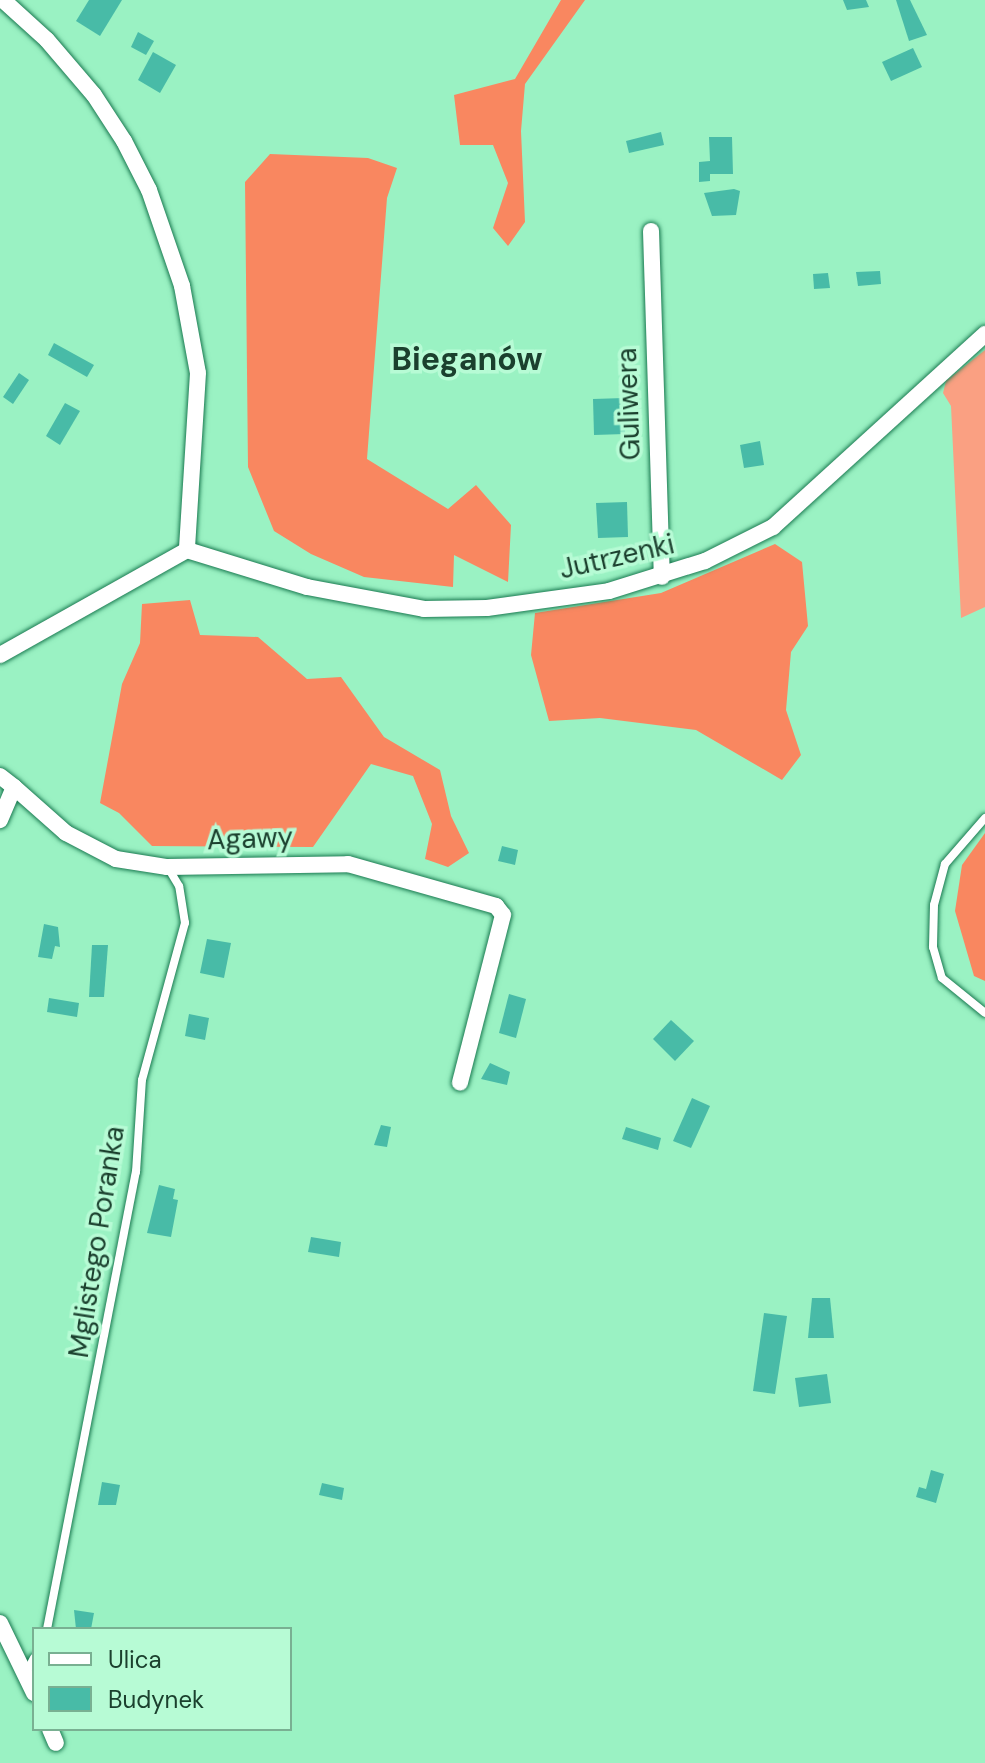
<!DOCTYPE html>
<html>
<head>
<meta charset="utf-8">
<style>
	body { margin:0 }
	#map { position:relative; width:985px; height:1763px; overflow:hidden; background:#9af2c3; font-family:"DM Sans",sans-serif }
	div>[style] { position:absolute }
	.green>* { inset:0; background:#faa082 }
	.forest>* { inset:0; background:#f98760 }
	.building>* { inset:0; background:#48bba7 }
	.roads { filter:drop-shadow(0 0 2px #1a7a51) drop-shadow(0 0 2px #1a7a51) }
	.lane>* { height:8px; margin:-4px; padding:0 4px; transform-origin:4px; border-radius:4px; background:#fff }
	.street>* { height:16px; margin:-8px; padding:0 8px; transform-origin:8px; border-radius:8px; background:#fff }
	span { translate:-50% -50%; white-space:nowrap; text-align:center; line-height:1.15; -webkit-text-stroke:7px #b7fbd5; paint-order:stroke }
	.street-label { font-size:28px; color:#1b402e }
	.quarter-label { font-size:32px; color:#1b402e; font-weight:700 }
	.legend { position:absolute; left:32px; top:1627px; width:260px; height:104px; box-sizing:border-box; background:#b7fbd5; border:2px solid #79b092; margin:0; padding:10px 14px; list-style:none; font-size:24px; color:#1b402e }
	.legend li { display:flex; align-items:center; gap:16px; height:40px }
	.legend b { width:40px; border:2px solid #79b092 }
</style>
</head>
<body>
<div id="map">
	<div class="green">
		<i style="clip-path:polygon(985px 350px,985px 607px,961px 618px,951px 406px,943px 393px,946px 381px)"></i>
	</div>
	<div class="forest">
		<i style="clip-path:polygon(561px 0,585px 0,525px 84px,521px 131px,525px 222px,508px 246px,493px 228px,508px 183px,493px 145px,460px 145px,454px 95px,515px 79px)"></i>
		<i style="clip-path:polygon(270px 154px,368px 158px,397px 168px,387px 198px,367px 459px,448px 509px,476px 485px,511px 525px,508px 582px,454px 555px,453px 587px,364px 577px,311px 554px,274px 531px,248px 467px,245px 182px)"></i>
		<i style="clip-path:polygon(775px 544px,802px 562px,808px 626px,791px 652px,786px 710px,801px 755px,782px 780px,696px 730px,600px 718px,549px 721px,531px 655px,535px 613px,661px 593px)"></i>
		<i style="clip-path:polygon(190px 600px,200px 635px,258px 637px,307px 679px,341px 677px,384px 737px,440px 770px,451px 816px,469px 853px,448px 867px,425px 859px,432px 824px,413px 776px,371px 764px,313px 847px,152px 846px,119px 813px,100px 803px,122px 684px,140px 643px,142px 604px)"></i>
		<i style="clip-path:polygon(985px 833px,985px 981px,974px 976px,955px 911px,962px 865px)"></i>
	</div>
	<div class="building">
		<i style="clip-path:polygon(89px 0,122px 0,100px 36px,76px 21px)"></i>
		<i style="clip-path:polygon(843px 0,866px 0,869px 7px,847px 10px)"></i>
		<i style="clip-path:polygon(896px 0,910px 0,927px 35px,909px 41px)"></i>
		<i style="clip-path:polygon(138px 32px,154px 41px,146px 55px,131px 47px)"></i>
		<i style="clip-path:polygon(913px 48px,922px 67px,891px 81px,882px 62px)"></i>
		<i style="clip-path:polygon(153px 52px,176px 65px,160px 93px,138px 80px)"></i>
		<i style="clip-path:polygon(661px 132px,664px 145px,629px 153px,626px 141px)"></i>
		<i style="clip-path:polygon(709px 137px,732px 137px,733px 174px,710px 174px,710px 181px,699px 182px,699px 162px,710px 161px)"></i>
		<i style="clip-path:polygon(734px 189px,740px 191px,736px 215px,712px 216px,704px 193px)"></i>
		<i style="clip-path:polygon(880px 271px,881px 284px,858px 286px,856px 272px)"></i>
		<i style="clip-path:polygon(828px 273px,830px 288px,814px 289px,813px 274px)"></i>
		<i style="clip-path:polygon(54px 343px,94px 365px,87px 377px,48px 355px)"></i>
		<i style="clip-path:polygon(19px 373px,29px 380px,13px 404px,3px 397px)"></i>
		<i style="clip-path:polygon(624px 398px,625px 434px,594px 435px,593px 399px)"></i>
		<i style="clip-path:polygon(65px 403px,80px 411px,60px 445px,46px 436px)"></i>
		<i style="clip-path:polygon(760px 441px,764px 465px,744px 468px,740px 445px)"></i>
		<i style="clip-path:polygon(627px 502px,628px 537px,598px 538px,596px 503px)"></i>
		<i style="clip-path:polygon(502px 846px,518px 850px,515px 865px,498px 861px)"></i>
		<i style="clip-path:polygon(44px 924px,58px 927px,60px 947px,55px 946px,52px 959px,38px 957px)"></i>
		<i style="clip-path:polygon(207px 939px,231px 943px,224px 978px,200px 973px)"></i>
		<i style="clip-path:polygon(92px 945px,108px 945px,104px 997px,89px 997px)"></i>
		<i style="clip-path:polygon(509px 994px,526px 999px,516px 1038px,499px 1033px)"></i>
		<i style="clip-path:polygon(49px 998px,79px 1003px,77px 1017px,47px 1012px)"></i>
		<i style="clip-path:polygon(189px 1014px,209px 1018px,205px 1040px,185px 1036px)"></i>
		<i style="clip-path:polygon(671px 1020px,694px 1041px,675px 1061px,653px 1039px)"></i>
		<i style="clip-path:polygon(490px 1063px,510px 1072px,507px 1085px,481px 1079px)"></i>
		<i style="clip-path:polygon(692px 1098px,710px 1106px,691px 1148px,673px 1141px)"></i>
		<i style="clip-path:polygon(381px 1125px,391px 1127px,387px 1147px,374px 1145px)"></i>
		<i style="clip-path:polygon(626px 1127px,661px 1138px,658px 1150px,622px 1139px)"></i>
		<i style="clip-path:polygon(159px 1185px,175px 1189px,173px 1199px,178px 1200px,171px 1237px,147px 1233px)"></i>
		<i style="clip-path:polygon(311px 1237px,341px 1242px,339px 1257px,308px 1252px)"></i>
		<i style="clip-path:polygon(812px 1298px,830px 1298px,834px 1338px,808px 1338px)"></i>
		<i style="clip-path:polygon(764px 1313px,787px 1316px,775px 1394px,753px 1391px)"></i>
		<i style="clip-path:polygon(827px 1374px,831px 1403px,799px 1407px,795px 1378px)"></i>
		<i style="clip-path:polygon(931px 1470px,944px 1474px,936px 1503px,916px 1497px,919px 1487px,926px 1489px)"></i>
		<i style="clip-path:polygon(102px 1482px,120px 1485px,116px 1505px,98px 1505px)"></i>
		<i style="clip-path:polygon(322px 1483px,344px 1488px,342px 1500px,319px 1495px)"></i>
		<i style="clip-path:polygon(74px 1610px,94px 1613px,91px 1629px,76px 1629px)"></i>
	</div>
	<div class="roads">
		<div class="lane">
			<i style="left:985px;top:818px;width:61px;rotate:131deg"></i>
			<i style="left:945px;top:864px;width:42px;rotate:105deg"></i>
			<i style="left:934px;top:905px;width:42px;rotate:91.4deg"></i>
			<i style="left:933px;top:947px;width:32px;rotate:74deg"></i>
			<i style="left:942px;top:978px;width:55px;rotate:39.1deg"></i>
			<i style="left:47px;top:1629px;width:466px;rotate:-79deg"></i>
			<i style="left:136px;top:1172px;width:92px;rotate:-86.3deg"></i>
			<i style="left:142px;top:1080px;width:163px;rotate:-74.7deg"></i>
			<i style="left:185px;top:923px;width:37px;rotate:-99deg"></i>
			<i style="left:179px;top:886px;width:21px;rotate:-121deg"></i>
			<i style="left:26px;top:1673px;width:17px;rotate:-62deg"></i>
		</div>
		<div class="street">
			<i style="left:3px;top:0;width:59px;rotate:42.3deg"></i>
			<i style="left:47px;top:40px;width:72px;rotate:49.5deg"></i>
			<i style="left:94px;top:95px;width:55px;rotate:56.9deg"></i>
			<i style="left:124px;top:141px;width:55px;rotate:63deg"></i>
			<i style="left:149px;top:190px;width:102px;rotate:71deg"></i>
			<i style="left:182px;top:286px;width:88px;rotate:79.6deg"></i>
			<i style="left:198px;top:373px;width:177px;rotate:93.6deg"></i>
			<i style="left:651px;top:231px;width:346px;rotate:88.2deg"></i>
			<i style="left:187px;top:550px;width:126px;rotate:17.1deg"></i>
			<i style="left:307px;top:587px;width:119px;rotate:10.6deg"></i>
			<i style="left:424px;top:609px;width:63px;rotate:-0.9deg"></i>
			<i style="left:487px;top:608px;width:123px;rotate:-7.9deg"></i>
			<i style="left:609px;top:591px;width:101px;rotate:-17.4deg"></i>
			<i style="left:705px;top:561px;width:76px;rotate:-26.6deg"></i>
			<i style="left:773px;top:527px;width:287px;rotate:-42.3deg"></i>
			<i style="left:0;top:655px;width:214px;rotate:-29.3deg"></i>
			<i style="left:0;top:776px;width:18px;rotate:38deg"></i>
			<i style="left:14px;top:787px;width:36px;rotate:113deg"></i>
			<i style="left:14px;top:787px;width:69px;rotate:41.5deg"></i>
			<i style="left:66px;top:833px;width:56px;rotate:27.5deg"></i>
			<i style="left:116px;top:859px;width:52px;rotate:8.9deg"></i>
			<i style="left:167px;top:867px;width:181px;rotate:-0.9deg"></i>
			<i style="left:348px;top:864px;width:154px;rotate:15.8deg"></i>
			<i style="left:496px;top:906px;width:11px;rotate:52deg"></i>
			<i style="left:503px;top:915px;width:173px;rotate:104.4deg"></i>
			<i style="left:0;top:1623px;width:78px;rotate:64.1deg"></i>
			<i style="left:50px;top:1729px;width:15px;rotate:67deg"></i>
		</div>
	</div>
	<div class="street-label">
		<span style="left:629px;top:404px;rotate:-92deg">Guliwera</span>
		<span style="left:617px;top:557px;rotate:-13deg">Jutrzenki</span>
		<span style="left:250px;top:839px;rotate:-2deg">Agawy</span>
		<span style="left:97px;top:1242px;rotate:-81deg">Mglistego Poranka</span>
	</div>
	<div class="quarter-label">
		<span style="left:467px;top:359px">Bieganów</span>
	</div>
	<ul class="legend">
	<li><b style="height:10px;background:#fff"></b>Ulica</li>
	<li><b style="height:22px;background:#48bba7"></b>Budynek</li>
	</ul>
</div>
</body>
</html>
